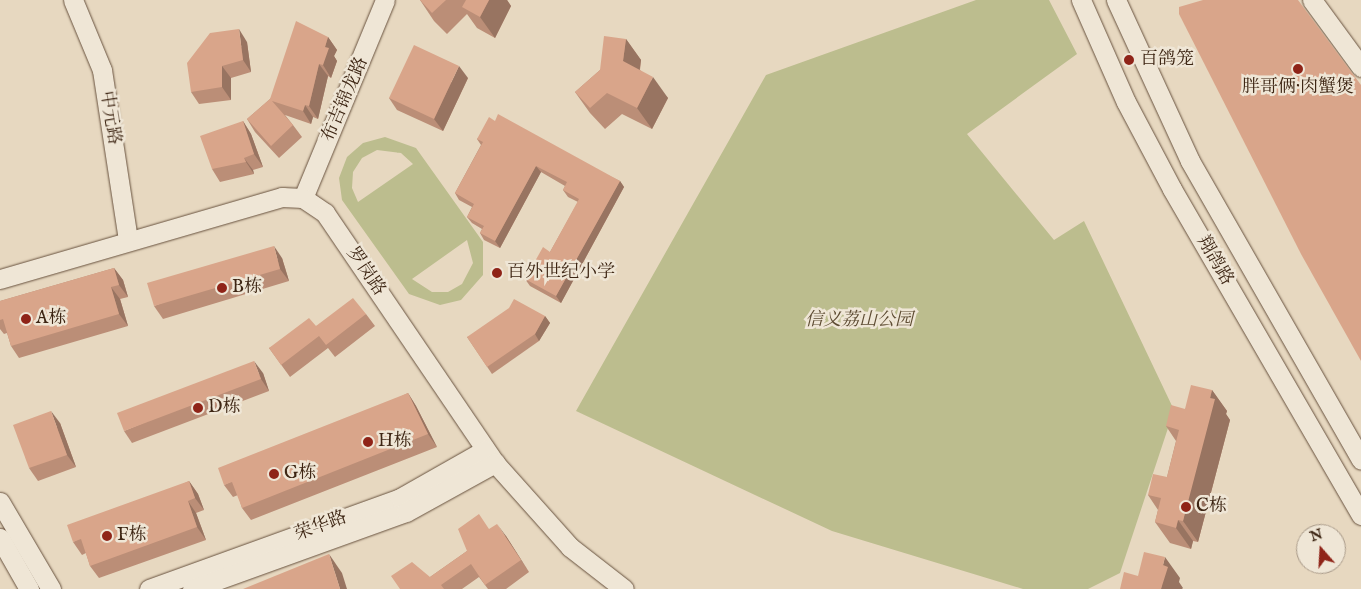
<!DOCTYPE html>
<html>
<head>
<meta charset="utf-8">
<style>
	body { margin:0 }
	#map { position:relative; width:1361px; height:589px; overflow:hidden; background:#e7d8c0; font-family:"IM FELL English","Noto Serif SC",serif }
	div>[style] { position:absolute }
	.green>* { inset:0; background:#bcbd8e }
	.roads { filter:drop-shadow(0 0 1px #68523e) drop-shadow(0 0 1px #68523e) }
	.minor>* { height:19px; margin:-9.5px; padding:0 9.5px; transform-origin:9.5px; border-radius:9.5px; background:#efe6d6 }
	.wall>* { inset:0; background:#bb8e77 }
	.shaded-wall>* { inset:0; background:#987461 }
	.building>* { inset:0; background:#d9a58a }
	.dots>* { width:14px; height:14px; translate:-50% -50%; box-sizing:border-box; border:2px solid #efe6d6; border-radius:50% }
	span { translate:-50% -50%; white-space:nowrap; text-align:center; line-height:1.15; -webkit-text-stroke:5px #efe6d6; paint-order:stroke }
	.poi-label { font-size:18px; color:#3d2513 }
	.left { translate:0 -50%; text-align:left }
	.street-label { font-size:18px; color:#3d2513 }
	.park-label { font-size:18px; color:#5d4b32; font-style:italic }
	.north { position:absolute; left:1296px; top:524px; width:50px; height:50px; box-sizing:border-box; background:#efe6d6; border:1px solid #a89988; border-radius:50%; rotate:341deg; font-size:14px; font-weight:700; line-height:20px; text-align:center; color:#3d2513 }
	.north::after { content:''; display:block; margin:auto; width:18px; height:22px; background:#8f2418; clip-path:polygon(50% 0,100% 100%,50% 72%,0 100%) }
</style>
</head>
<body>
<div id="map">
	<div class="green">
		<i style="clip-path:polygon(976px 0,1049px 0,1077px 54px,967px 134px,1054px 240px,1084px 221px,1174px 410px,1120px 573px,1088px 589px,1023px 589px,832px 531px,576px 411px,766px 75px)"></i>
		<i style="clip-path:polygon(evenodd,385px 137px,416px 148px,483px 242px,483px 275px,461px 300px,440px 305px,409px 294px,342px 200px,339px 178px,347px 157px,363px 143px,385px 137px,377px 150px,401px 153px,413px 164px,358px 202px,352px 188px,353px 172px,362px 158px,377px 150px,385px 137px,467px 240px,473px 263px,462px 284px,448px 292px,432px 292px,412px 279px,467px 240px)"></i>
	</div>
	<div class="roads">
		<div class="minor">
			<i style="left:73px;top:0;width:76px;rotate:67.5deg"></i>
			<i style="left:102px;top:70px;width:172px;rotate:81.3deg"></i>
			<i style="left:1081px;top:0;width:111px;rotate:66.2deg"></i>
			<i style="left:1126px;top:102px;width:98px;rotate:62.1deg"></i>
			<i style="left:1172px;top:189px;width:377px;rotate:59.9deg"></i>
			<i style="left:1116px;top:0;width:177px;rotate:65.3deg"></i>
			<i style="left:1190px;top:161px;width:344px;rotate:60.2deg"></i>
			<i style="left:1312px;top:0;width:83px;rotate:53.8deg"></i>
			<i style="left:303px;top:198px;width:214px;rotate:-67.5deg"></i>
			<i style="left:0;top:279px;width:294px;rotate:-16.2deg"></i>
			<i style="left:282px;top:197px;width:21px;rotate:3deg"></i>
			<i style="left:303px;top:198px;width:27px;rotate:34deg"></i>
			<i style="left:325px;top:213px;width:302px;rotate:55.8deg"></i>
			<i style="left:495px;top:463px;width:113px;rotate:48.2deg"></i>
			<i style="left:570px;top:547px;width:68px;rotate:37.9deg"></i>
			<i style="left:0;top:502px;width:101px;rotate:59.6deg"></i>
			<i style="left:0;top:538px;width:59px;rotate:60.4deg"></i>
			<i style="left:149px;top:589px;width:267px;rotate:-19.9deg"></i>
			<i style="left:400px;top:498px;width:98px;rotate:-29.5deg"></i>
			<i style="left:192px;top:589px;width:227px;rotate:-19.8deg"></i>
			<i style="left:406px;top:512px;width:102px;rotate:-28.8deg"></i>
		</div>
	</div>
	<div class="wall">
		<i style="clip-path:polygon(420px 0,507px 0,511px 6px,495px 38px,477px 28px,467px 14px,447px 34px,434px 21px)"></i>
		<i style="clip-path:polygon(328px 37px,337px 50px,334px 56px,337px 61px,331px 78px,328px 76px,318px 119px,313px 117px,311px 124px,285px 115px,293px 125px,302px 137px,279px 158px,255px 132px,247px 119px,270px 99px)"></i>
		<i style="clip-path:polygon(626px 39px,641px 60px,640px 70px,668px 98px,652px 129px,622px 114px,605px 129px,590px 113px,575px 92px,600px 70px)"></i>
		<i style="clip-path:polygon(247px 42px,251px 72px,231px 78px,231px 100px,199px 104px,191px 92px)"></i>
		<i style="clip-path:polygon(468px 78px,443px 131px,397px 110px,389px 98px)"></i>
		<i style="clip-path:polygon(243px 121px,251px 134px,263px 167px,253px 170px,254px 174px,220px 182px,212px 169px)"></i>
		<i style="clip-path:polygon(495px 121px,620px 181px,624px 187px,561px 303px,530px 286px,525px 279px,550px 252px,578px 202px,568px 197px,563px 190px,565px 186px,541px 172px,500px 248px,484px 240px,480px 233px,482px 229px,472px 223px,467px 217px,472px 207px,459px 200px,455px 193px,481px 145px,477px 139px)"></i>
		<i style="clip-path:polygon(282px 258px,289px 281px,163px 319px,154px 306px)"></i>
		<i style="clip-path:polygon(114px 268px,123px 280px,128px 297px,120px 299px,128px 326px,19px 358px,11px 346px,7px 333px,4px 334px,0 329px,0 301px)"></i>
		<i style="clip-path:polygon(366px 314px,375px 326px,335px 357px,328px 348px,290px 377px,269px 348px,316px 326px)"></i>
		<i style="clip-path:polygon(545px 316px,550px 323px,539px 341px,492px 374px,467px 337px)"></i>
		<i style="clip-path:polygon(263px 373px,269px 391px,132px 443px,124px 431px)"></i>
		<i style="clip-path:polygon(1212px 390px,1227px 411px,1226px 414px,1230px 420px,1198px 542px,1193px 541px,1191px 549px,1170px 543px,1155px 522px,1158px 510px,1148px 495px,1167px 477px,1176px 441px,1166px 426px,1185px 409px)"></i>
		<i style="clip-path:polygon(408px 393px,416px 406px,437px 447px,251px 520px,242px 508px,238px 495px,233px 497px,224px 485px)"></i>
		<i style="clip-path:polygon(60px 423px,76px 467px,38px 481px,29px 468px)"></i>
		<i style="clip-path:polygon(189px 481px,198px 494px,204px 510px,196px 513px,206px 540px,99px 578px,90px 566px,86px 553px,82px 555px,73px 542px)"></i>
		<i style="clip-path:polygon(489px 529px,506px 536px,529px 572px,506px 589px,488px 589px,479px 577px,462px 589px,400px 589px,430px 577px,467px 551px)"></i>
	</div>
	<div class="shaded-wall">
		<i style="clip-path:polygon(489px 0,507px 0,511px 6px,495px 38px,480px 17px)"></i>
		<i style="clip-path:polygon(239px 29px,247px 42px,251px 72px,243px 60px)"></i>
		<i style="clip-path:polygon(328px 37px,337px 50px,334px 56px,337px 61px,331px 78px,323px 65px,325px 47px)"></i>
		<i style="clip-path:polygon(626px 39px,641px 60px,638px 82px,623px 61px)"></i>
		<i style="clip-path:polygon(319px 64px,328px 76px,318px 119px,309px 106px)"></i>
		<i style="clip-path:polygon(222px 66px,231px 78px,231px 100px,222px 87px)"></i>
		<i style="clip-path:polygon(459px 66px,468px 78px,443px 131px,434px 119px)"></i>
		<i style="clip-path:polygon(653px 77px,668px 98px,652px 129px,637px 108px)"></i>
		<i style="clip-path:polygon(305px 105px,313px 117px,311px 124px,303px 111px)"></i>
		<i style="clip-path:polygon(243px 121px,251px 134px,263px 167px,254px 154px)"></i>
		<i style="clip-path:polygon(244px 158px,253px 170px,254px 174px,246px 162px)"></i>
		<i style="clip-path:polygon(536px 166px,541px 172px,500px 248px,495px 241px)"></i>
		<i style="clip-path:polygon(620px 181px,624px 187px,561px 303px,556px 296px)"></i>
		<i style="clip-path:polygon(274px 246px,282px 258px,289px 281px,280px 269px)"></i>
		<i style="clip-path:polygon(114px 268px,123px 280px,128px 297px,119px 285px)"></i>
		<i style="clip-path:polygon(111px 287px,120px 299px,128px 326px,119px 314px)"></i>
		<i style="clip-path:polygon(545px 316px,550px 323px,539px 341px,535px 334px)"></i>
		<i style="clip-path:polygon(254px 361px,263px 373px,269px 391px,261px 379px)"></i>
		<i style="clip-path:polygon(1212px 390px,1227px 411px,1226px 414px,1230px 420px,1198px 542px,1183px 521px)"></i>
		<i style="clip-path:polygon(408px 393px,416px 406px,437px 447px,428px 434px)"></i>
		<i style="clip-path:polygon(51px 411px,60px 423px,76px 467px,67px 455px)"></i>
		<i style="clip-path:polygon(189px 481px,198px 494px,204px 510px,195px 498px)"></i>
		<i style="clip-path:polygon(188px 501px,196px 513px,206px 540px,197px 527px)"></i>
		<i style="clip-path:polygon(1178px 520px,1193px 541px,1191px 549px,1176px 528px)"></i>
		<i style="clip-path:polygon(497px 524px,506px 536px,529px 572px)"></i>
		<i style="clip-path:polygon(329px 554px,342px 573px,347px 589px,340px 589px)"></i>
		<i style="clip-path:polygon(1165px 557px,1180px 578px,1179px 582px,1183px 588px,1182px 589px,1161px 589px,1163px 565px)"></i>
	</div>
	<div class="building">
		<i style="clip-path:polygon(420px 0,446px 0,432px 13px)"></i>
		<i style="clip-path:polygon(466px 0,489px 0,480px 17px,462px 7px)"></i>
		<i style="clip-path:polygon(1203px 0,1298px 0,1361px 85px,1361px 361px,1301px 254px,1179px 14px,1179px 7px)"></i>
		<i style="clip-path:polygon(296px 21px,328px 37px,325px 47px,329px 48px,323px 65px,319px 64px,309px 106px,305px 105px,303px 111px,272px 101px,293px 125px,271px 146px,247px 119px,270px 99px)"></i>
		<i style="clip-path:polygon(239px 29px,243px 60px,222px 66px,222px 87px,191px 92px,187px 63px,210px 33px)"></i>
		<i style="clip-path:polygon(604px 36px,626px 39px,623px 61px,653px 77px,637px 108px,607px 93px,590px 108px,575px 92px,600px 70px)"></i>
		<i style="clip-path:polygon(414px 45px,459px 66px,434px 119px,389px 98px)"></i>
		<i style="clip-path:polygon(498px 114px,620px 181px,556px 296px,525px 279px,543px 247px,550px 252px,579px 199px,563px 190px,567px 182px,536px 166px,495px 241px,480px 233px,484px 226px,467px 217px,474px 204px,455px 193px,483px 142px,477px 139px,489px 117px,495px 121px)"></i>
		<i style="clip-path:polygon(243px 121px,254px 154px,244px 158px,246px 162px,212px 169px,200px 136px)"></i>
		<i style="clip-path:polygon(274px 246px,280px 269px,154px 306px,147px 283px)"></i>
		<i style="clip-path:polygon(114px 268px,119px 285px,111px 287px,119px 314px,11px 346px,3px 319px,0 320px,0 301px)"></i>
		<i style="clip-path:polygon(353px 298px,366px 314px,326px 345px,319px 336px,281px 365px,269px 348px,309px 318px,316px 326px)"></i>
		<i style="clip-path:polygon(514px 299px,545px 316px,535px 334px,487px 367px,467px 337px,509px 308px)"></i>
		<i style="clip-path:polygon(254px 361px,261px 379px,124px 431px,117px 413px)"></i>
		<i style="clip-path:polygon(1191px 385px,1212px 390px,1210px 398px,1215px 399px,1183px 521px,1178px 520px,1176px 528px,1155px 522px,1161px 498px,1148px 495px,1153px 474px,1167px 477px,1179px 430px,1166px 426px,1171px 405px,1185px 409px)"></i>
		<i style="clip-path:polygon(408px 393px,428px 434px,242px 508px,232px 482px,224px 485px,218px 468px)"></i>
		<i style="clip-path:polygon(51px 411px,67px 455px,29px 468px,13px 425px)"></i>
		<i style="clip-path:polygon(189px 481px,195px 498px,188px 501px,197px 527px,90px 566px,81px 539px,73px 542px,67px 525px)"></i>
		<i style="clip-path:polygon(479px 514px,489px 529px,497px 524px,521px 560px,485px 585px,471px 564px,441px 585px,444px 589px,400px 589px,391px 576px,412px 562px,430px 577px,467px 551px,458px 529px)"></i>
		<i style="clip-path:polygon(1144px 552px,1165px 557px,1163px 565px,1168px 567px,1161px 589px,1120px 589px,1124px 572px,1138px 576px)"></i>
		<i style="clip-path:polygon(329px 554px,340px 589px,243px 589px)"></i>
	</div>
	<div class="dots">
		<i style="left:1129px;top:60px;background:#8f2418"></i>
		<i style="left:1298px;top:69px;background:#8f2418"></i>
		<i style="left:497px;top:273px;background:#8f2418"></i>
		<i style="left:222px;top:288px;background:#8f2418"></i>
		<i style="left:26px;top:319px;background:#8f2418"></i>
		<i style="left:198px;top:408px;background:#8f2418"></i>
		<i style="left:368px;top:442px;background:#8f2418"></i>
		<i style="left:274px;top:474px;background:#8f2418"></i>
		<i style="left:1186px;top:507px;background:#8f2418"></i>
		<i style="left:107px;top:536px;background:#8f2418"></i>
	</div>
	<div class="poi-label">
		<span class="left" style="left:1140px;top:60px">百鸽笼</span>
		<span style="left:1298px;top:88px">胖哥俩·肉蟹煲</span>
		<span class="left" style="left:507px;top:273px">百外世纪小学</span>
		<span class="left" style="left:232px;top:288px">B栋</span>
		<span class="left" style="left:36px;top:319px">A栋</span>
		<span class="left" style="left:208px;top:408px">D栋</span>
		<span class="left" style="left:378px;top:442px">H栋</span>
		<span class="left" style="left:284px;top:474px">G栋</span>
		<span class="left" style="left:1196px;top:507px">C栋</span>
		<span class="left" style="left:117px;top:536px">F栋</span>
	</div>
	<div class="street-label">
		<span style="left:346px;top:100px;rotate:-67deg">布吉锦龙路</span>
		<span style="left:109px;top:118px;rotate:81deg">中元路</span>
		<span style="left:1214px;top:261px;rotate:60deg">翔鸽路</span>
		<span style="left:365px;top:272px;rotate:56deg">罗岗路</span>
		<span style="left:321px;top:527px;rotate:-20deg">荣华路</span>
	</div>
	<div class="park-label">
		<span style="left:859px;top:321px">信义荔山公园</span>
	</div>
	<div class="north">N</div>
</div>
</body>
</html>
